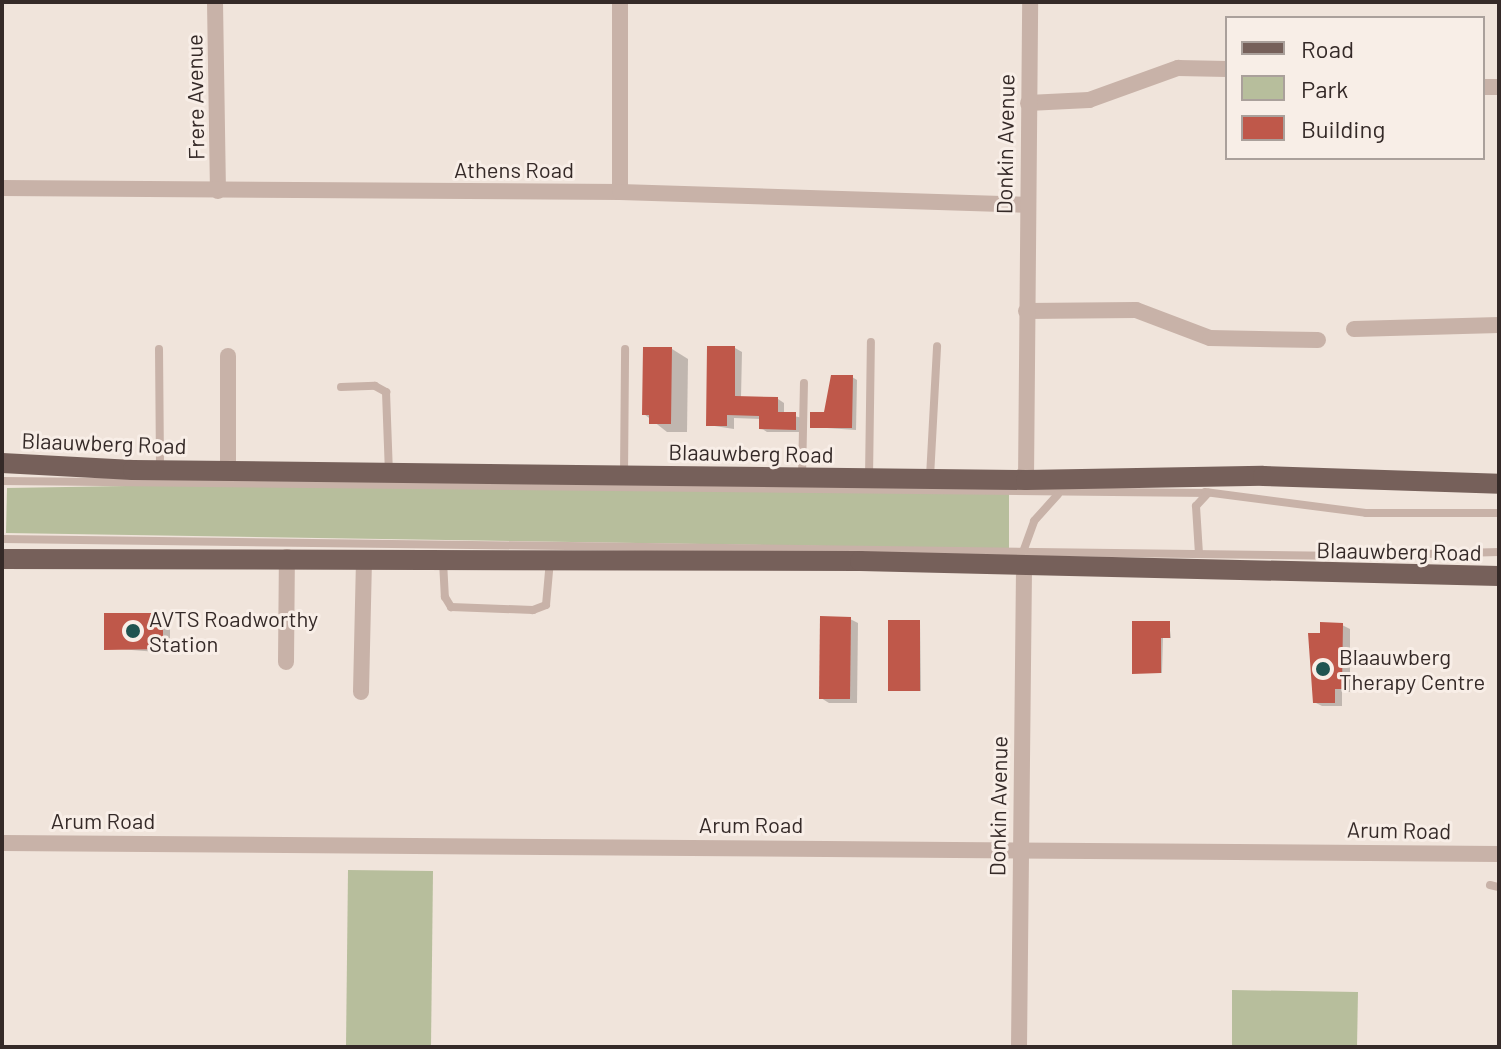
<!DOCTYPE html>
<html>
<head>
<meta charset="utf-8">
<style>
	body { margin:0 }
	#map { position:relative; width:1501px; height:1049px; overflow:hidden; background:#f0e4db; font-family:Barlow,sans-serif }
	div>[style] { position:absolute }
	.green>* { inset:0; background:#b7be9c }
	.shadow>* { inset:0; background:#0003 }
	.building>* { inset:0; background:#bf584a }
	.service>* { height:8px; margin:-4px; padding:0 4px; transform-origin:4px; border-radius:4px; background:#c8b2a8 }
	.minor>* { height:16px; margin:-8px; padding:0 8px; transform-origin:8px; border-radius:8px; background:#c8b2a8 }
	.primary>* { height:20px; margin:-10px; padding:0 10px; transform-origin:10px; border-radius:10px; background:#76605a }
	.dots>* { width:22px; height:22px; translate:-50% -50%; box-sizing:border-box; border:4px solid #f8eee7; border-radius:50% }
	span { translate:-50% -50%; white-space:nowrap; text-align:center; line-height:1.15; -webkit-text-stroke:6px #f8eee7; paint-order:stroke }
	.street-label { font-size:22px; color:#352a28 }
	.poi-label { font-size:22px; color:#352a28 }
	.left { translate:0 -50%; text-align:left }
	.frame { position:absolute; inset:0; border:4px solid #352a28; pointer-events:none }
	.legend { position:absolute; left:1225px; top:16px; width:260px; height:144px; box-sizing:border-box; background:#f8eee7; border:2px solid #aaa09b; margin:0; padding:10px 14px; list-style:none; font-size:24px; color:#352a28 }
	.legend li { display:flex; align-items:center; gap:16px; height:40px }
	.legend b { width:40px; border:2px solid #aaa09b }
</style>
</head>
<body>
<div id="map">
	<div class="green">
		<i style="clip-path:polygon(185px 485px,1009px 493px,1009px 549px,6px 533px,7px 488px)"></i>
		<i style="clip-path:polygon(348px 870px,433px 871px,431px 1047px,346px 1047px)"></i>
		<i style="clip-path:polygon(1232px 990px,1358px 992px,1357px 1047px,1232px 1047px)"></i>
	</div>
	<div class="shadow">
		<i style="clip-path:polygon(735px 348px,742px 352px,741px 398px,778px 399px,784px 403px,784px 414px,803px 418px,802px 432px,767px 432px,761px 428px,761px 419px,734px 418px,734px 429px,708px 425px)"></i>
		<i style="clip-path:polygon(672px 349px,688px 359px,687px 432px,667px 432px,644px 414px)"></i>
		<i style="clip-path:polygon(852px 377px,857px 380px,856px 430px,812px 427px)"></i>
		<i style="clip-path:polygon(162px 615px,170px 619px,170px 653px,106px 648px)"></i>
		<i style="clip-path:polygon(850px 619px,858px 623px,857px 703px,829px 703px,821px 698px)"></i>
		<i style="clip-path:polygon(920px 622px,921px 691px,892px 691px)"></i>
		<i style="clip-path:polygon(1169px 623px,1171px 638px,1163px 638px,1162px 673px,1136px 673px)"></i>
		<i style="clip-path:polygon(1342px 625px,1350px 629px,1350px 692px,1342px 692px,1342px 706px,1322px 706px,1314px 702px,1322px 635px)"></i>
	</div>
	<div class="building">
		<i style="clip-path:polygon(707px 346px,735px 346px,735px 396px,778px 397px,778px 412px,796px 412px,796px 430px,759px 429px,759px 416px,727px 415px,727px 426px,706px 426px)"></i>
		<i style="clip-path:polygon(643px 347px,672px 347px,671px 424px,649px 424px,649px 415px,642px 415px)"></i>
		<i style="clip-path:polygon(831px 375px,853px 375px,852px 428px,810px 428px,810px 412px,824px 412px)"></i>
		<i style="clip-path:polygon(104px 613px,163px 613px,163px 649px,104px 650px)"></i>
		<i style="clip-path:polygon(820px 616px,851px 617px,850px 699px,819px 699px)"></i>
		<i style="clip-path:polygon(888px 620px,920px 620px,920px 691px,888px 691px)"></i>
		<i style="clip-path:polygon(1132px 621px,1170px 621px,1170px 638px,1161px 638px,1161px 673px,1132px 674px)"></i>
		<i style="clip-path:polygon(1320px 622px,1343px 623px,1342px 689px,1335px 689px,1335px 703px,1313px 703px,1308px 633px,1320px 633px)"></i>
	</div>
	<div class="service">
		<i style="left:159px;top:349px;width:119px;rotate:89.5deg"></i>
		<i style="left:341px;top:387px;width:34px;rotate:-2deg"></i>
		<i style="left:375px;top:386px;width:13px;rotate:29deg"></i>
		<i style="left:386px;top:392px;width:80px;rotate:87.9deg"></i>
		<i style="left:624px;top:475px;width:126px;rotate:-89.5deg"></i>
		<i style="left:802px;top:477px;width:94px;rotate:-88.8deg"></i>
		<i style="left:930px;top:477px;width:131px;rotate:-86.9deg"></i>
		<i style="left:869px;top:478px;width:136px;rotate:-89.2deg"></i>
		<i style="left:2px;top:481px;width:1206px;rotate:0.57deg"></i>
		<i style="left:1205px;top:492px;width:162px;rotate:7.4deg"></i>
		<i style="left:1366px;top:513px;width:133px"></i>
		<i style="left:2px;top:539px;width:1345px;rotate:0.72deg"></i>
		<i style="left:1347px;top:556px;width:152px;rotate:-1.5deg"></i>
		<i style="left:1023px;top:552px;width:33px;rotate:-70deg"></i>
		<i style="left:1034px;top:521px;width:36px;rotate:-48deg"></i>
		<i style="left:1199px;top:554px;width:48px;rotate:-93.6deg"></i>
		<i style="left:1196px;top:506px;width:18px;rotate:-47deg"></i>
		<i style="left:443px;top:561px;width:36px;rotate:87deg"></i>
		<i style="left:445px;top:597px;width:12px;rotate:59deg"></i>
		<i style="left:451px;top:607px;width:82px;rotate:2.1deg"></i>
		<i style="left:533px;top:610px;width:14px;rotate:-21deg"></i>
		<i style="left:546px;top:605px;width:45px;rotate:-84.9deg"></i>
		<i style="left:1490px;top:885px;width:9px;rotate:13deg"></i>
	</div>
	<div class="minor">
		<i style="left:215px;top:2px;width:189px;rotate:89.1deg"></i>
		<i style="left:620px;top:2px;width:190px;rotate:90deg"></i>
		<i style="left:1483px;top:87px;width:16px"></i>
		<i style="left:1028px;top:103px;width:61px;rotate:-2.8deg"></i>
		<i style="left:1089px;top:100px;width:95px;rotate:-19.8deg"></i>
		<i style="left:1178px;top:68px;width:49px;rotate:1.2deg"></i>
		<i style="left:2px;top:188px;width:618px;rotate:0.37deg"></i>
		<i style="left:620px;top:192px;width:406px;rotate:1.8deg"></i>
		<i style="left:1026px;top:311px;width:110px;rotate:-0.5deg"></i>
		<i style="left:1136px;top:310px;width:79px;rotate:20.7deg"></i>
		<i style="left:1210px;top:338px;width:108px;rotate:1.1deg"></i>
		<i style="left:1354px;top:329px;width:145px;rotate:-1.6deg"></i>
		<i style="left:228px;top:471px;width:115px;rotate:-90deg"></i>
		<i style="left:1026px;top:480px;width:478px;rotate:-89.5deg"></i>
		<i style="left:286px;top:662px;width:105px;rotate:-89.5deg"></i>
		<i style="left:361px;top:692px;width:134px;rotate:-88.7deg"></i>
		<i style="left:2px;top:843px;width:1497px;rotate:0.42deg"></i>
		<i style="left:1019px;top:1047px;width:482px;rotate:-89.4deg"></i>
	</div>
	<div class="primary">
		<i style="left:2px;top:463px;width:131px;rotate:3.1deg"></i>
		<i style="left:133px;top:470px;width:893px;rotate:0.64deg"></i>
		<i style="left:1026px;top:480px;width:237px;rotate:-1deg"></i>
		<i style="left:1263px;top:476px;width:236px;rotate:1.9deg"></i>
		<i style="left:2px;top:559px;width:858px;rotate:0.13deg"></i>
		<i style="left:860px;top:561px;width:639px;rotate:1.34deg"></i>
	</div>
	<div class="dots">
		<i style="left:133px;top:631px;background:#205451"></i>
		<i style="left:1323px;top:669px;background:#205451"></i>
	</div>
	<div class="street-label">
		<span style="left:195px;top:97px;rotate:-91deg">Frere Avenue</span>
		<span style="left:1005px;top:144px;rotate:-89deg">Donkin Avenue</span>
		<span style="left:514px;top:170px">Athens Road</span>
		<span style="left:104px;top:443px;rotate:2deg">Blaauwberg Road</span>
		<span style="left:751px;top:453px;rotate:1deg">Blaauwberg Road</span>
		<span style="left:1399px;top:551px;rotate:1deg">Blaauwberg Road</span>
		<span style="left:998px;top:806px;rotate:-89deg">Donkin Avenue</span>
		<span style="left:103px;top:821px">Arum Road</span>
		<span style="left:751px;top:825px">Arum Road</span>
		<span style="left:1399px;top:830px;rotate:1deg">Arum Road</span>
	</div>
	<div class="poi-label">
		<span class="left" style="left:149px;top:631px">AVTS Roadworthy<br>Station</span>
		<span class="left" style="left:1339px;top:669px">Blaauwberg<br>Therapy Centre</span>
	</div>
	<div class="frame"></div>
	<ul class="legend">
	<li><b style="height:10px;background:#76605a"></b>Road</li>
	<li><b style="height:22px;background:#b7be9c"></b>Park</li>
	<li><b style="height:22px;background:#bf584a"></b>Building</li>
	</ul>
</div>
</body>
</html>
